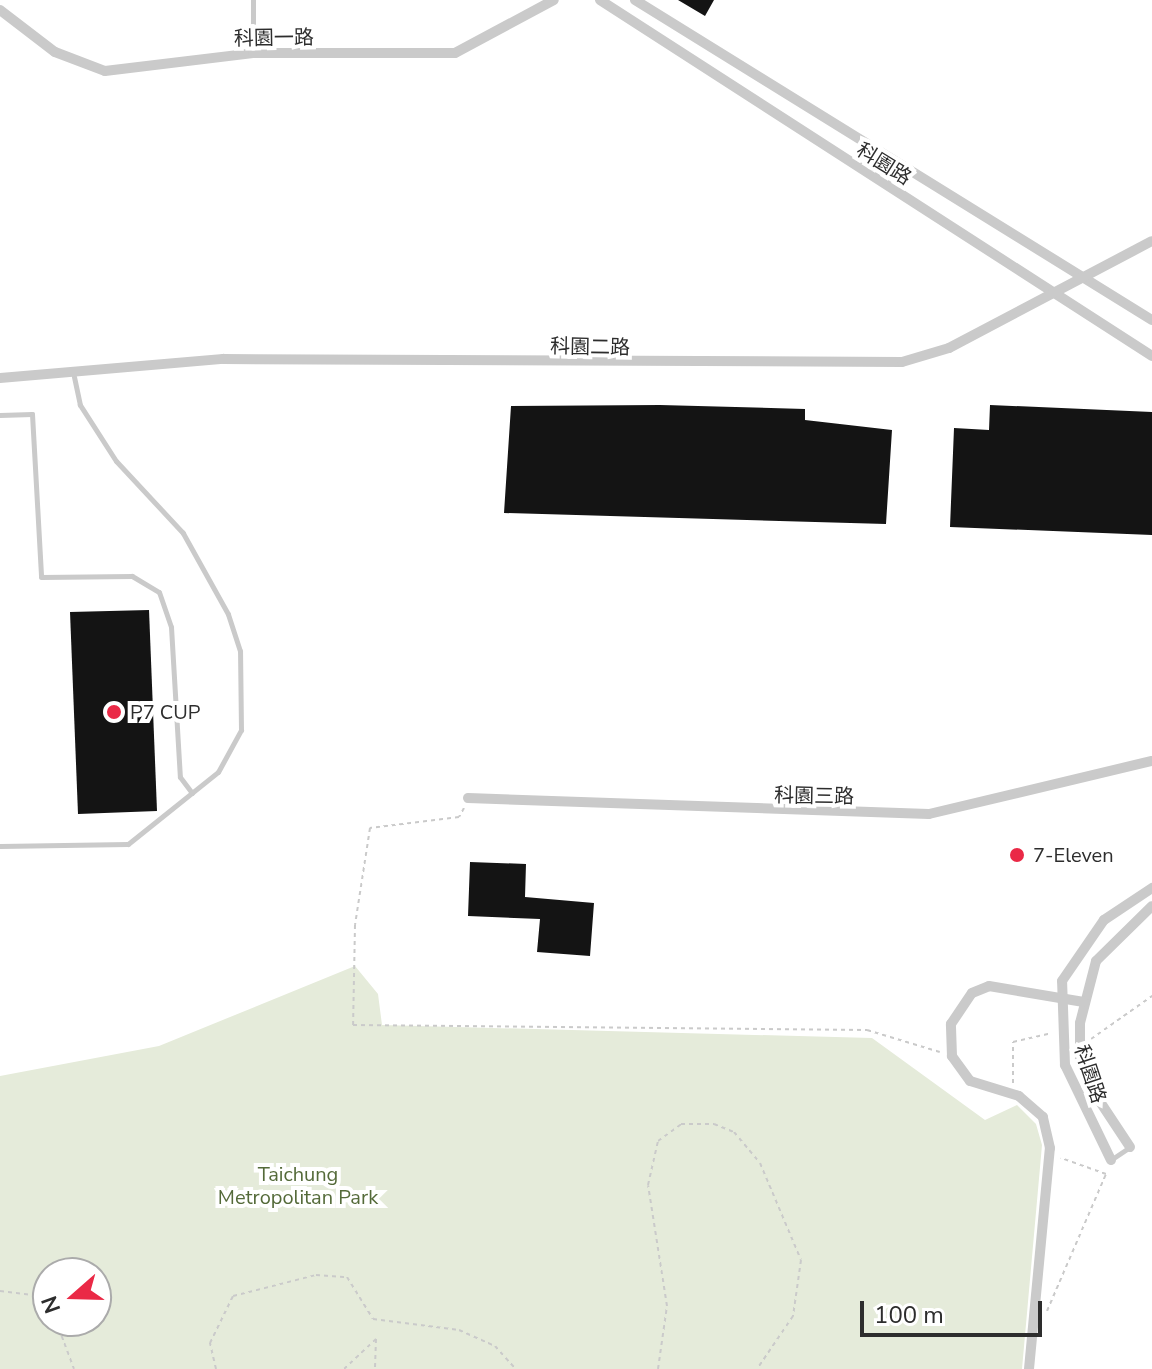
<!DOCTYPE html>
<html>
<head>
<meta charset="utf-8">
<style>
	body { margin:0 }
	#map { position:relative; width:1152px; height:1369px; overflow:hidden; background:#fff; font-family:"Nunito Sans","Noto Sans TC",sans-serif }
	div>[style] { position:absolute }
	.green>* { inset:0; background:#e5ebda }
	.building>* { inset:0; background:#141414 }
	.path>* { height:2px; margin-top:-1px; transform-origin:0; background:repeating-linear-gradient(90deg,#cacaca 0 4px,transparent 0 8px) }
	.lane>* { height:5px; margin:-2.5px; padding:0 2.5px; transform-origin:2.5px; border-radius:2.5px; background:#cacaca }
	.street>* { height:10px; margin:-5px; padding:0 5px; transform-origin:5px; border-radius:5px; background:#cacaca }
	.dots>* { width:22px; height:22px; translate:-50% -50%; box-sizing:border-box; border:4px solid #fff; border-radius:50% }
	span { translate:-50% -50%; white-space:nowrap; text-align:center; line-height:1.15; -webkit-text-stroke:8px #fff; paint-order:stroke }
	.street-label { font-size:20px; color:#2d2d2d }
	.poi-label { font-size:20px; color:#2d2d2d }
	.left { translate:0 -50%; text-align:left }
	.park-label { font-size:20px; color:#546a39 }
	.north { position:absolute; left:32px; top:1257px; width:80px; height:80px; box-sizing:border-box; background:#fff; border:2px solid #ababab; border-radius:50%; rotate:250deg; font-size:22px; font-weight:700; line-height:32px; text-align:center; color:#2d2d2d }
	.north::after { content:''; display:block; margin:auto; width:28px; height:36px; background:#ea2946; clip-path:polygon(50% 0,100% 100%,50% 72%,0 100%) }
	.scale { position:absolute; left:860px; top:1301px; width:182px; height:36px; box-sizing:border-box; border:4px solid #2d2d2d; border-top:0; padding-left:10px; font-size:24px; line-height:28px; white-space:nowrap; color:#2d2d2d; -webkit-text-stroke:6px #fff; paint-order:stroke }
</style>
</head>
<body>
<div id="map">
	<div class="green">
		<i style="clip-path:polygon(evenodd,355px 966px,378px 994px,382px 1025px,872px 1038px,985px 1120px,1017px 1105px,1036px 1124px,1042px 1145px,1022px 1369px,0 1369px,0 1076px,159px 1046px,355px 966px,48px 1273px,96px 1273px,96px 1321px,48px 1321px,48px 1273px)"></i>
	</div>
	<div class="building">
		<i style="clip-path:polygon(678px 0,714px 0,705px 16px)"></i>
		<i style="clip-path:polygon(660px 405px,805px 409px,805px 420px,892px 430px,886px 524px,504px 513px,511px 406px)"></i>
		<i style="clip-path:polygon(990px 405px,1152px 412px,1152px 535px,950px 527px,954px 428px,989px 430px)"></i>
		<i style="clip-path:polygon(149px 610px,157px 811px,78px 814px,70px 612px)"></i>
		<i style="clip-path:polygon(470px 862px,526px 864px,525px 897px,594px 903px,590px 956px,537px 952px,540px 919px,468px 916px)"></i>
	</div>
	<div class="path">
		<i style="left:464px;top:808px;width:10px;rotate:119deg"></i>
		<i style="left:459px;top:817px;width:90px;rotate:173deg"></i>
		<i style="left:370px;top:828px;width:98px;rotate:98.8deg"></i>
		<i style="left:355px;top:925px;width:100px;rotate:91.1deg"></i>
		<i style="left:353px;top:1025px;width:514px;rotate:0.56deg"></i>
		<i style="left:867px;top:1030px;width:76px;rotate:16.8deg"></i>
		<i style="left:1091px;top:1039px;width:75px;rotate:-35.2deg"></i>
		<i style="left:1013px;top:1083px;width:41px;rotate:-90deg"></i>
		<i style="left:1013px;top:1042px;width:39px;rotate:-13deg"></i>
		<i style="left:0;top:1291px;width:39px;rotate:7deg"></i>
		<i style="left:39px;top:1296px;width:16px;rotate:55deg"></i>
		<i style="left:1047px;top:1311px;width:149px;rotate:-66.7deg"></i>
		<i style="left:1106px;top:1174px;width:48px;rotate:-160.4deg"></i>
		<i style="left:56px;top:1321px;width:51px;rotate:69.4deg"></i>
		<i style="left:216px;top:1369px;width:27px;rotate:-103deg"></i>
		<i style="left:210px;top:1343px;width:52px;rotate:-63.9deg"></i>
		<i style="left:233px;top:1296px;width:86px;rotate:-14.2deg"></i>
		<i style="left:316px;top:1275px;width:31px;rotate:4deg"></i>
		<i style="left:347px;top:1277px;width:49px;rotate:58.2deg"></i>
		<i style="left:373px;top:1319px;width:87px;rotate:7.3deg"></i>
		<i style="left:459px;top:1330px;width:39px;rotate:24deg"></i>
		<i style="left:495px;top:1346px;width:31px;rotate:48deg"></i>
		<i style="left:344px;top:1369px;width:44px;rotate:-43.2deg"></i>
		<i style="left:376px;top:1339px;width:30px;rotate:92deg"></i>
		<i style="left:658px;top:1369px;width:64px;rotate:-81.9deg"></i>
		<i style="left:667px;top:1306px;width:122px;rotate:-98.9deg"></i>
		<i style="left:648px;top:1185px;width:45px;rotate:-77.2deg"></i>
		<i style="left:658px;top:1141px;width:29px;rotate:-36deg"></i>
		<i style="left:681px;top:1124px;width:33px"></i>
		<i style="left:714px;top:1124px;width:22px;rotate:22deg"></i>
		<i style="left:734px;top:1132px;width:40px;rotate:50deg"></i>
		<i style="left:760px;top:1163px;width:105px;rotate:67.1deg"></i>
		<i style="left:801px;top:1260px;width:57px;rotate:98.1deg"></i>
		<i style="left:793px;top:1316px;width:64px;rotate:124.2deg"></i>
	</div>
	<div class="lane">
		<i style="left:253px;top:0;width:52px;rotate:90deg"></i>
		<i style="left:0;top:415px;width:32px;rotate:-2deg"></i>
		<i style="left:32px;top:414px;width:163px;rotate:86.8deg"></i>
		<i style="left:41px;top:577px;width:91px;rotate:-0.6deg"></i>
		<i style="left:132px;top:576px;width:31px;rotate:31deg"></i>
		<i style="left:159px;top:592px;width:37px;rotate:71deg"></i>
		<i style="left:171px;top:627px;width:150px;rotate:86.6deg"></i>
		<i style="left:180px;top:777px;width:20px;rotate:53deg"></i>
		<i style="left:0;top:846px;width:128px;rotate:-0.9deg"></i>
		<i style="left:128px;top:844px;width:115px;rotate:-38.7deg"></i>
		<i style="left:218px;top:772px;width:48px;rotate:-61.3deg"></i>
		<i style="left:241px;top:730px;width:79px;rotate:-90.7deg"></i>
		<i style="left:240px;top:651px;width:39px;rotate:-108deg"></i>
		<i style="left:228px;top:614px;width:93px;rotate:-119.1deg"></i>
		<i style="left:183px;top:533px;width:98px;rotate:-132.9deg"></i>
		<i style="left:116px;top:461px;width:67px;rotate:-122.7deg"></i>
		<i style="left:80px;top:405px;width:29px;rotate:-102deg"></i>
		<i style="left:1112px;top:1159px;width:22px;rotate:-34deg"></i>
	</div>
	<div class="street">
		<i style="left:600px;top:0;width:657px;rotate:32.82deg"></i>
		<i style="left:635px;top:0;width:608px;rotate:31.76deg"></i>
		<i style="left:0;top:10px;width:69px;rotate:37.4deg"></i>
		<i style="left:55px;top:52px;width:53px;rotate:20.8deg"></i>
		<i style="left:105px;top:71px;width:149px;rotate:-6.9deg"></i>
		<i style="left:253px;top:53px;width:202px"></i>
		<i style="left:455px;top:53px;width:112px;rotate:-28.2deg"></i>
		<i style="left:0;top:378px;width:224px;rotate:-4.9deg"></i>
		<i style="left:223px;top:359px;width:679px;rotate:0.25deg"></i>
		<i style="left:902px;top:362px;width:49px;rotate:-16.6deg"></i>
		<i style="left:949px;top:348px;width:229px;rotate:-27.8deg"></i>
		<i style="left:468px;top:798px;width:461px;rotate:2deg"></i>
		<i style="left:929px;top:814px;width:229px;rotate:-13.4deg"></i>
		<i style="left:1130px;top:1147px;width:71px;rotate:-123.5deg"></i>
		<i style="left:1091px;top:1088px;width:31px;rotate:-111deg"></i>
		<i style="left:1080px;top:1059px;width:36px;rotate:-90deg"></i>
		<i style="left:1080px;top:1023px;width:64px;rotate:-75.5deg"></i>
		<i style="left:1096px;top:961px;width:78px;rotate:-44.5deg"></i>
		<i style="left:1111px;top:1160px;width:106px;rotate:-115.8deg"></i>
		<i style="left:1065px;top:1065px;width:84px;rotate:-92deg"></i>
		<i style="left:1062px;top:981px;width:74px;rotate:-55.5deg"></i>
		<i style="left:1104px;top:920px;width:58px;rotate:-33.7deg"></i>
		<i style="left:1029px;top:1369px;width:222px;rotate:-84.6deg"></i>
		<i style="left:1050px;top:1148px;width:32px;rotate:-103deg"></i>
		<i style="left:1043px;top:1117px;width:32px;rotate:-139deg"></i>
		<i style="left:1019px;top:1096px;width:51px;rotate:-163deg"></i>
		<i style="left:970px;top:1081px;width:31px;rotate:-126deg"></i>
		<i style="left:952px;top:1056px;width:32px;rotate:-92deg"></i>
		<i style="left:951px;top:1024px;width:37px;rotate:-56deg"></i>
		<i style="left:972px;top:993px;width:18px;rotate:-22deg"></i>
		<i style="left:989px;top:986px;width:96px;rotate:9.6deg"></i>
	</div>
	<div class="dots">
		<i style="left:114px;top:712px;background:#ea2946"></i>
		<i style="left:1017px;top:855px;background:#ea2946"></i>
	</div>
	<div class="street-label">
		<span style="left:274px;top:38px;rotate:-1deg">科園一路</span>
		<span style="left:884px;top:164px;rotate:32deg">科園路</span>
		<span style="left:590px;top:347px;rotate:1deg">科園二路</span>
		<span style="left:814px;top:796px;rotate:1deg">科園三路</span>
		<span style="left:1090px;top:1074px;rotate:72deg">科園路</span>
	</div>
	<div class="poi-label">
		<span class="left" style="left:130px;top:712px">P7 CUP</span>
		<span class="left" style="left:1033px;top:855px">7-Eleven</span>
	</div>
	<div class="park-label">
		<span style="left:298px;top:1186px">Taichung<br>Metropolitan Park</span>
	</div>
	<div class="north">N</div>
	<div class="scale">100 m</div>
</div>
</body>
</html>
